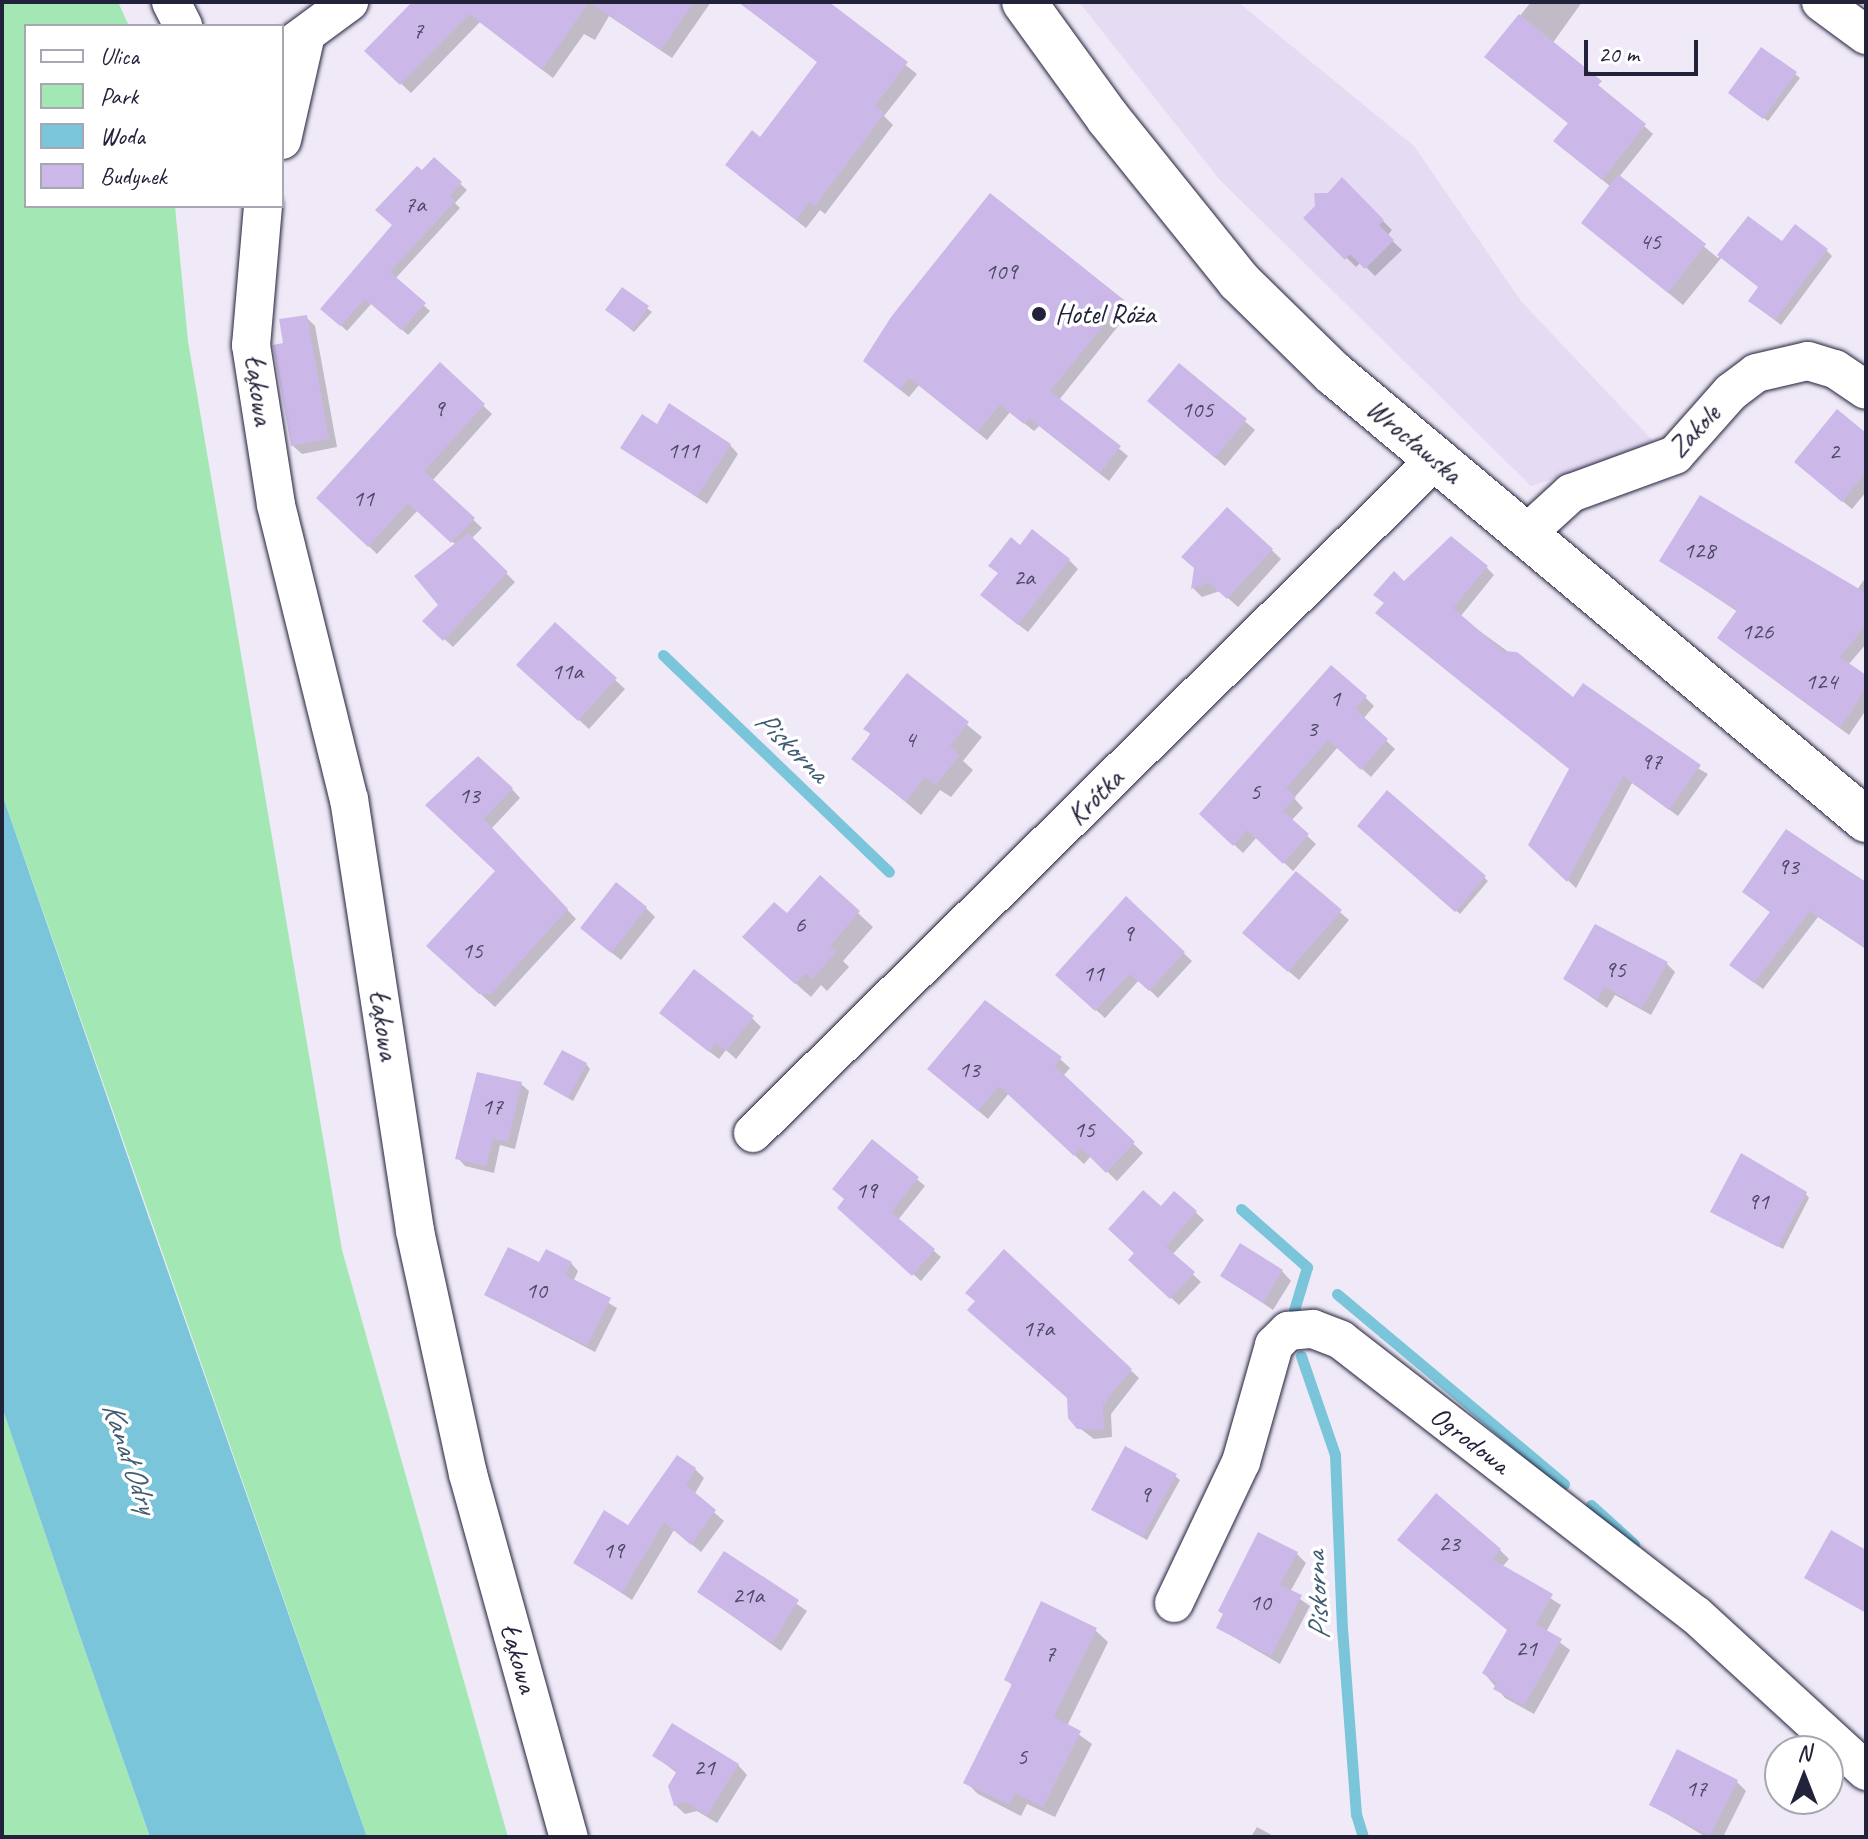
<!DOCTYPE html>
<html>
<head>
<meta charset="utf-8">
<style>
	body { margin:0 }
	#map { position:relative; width:1868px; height:1839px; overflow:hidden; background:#f0eaf8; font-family:Caveat,sans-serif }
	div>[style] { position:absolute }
	.built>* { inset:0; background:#e5dbf3 }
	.green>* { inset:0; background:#a3e8b4 }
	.water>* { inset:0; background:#7bc5db }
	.shadow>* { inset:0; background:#0003 }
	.stream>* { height:11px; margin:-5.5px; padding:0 5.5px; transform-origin:5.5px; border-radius:5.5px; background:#7bc5db }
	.building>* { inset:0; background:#ccb8e8 }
	.roads { filter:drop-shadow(0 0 2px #22223b) drop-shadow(0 0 2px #22223b) }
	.minor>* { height:38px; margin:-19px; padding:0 19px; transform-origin:19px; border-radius:19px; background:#fff }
	.major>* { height:44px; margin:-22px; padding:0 22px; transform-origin:22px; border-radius:22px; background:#fff }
	.dots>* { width:22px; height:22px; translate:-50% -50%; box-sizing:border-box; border:4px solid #fff; border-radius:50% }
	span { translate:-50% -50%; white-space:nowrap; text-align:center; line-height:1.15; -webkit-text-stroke:7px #fff; paint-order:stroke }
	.number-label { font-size:24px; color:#4c4866 }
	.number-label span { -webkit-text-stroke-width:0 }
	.poi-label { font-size:28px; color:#22223b }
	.left { translate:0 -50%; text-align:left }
	.street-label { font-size:28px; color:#22223b }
	.water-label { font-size:30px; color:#415b73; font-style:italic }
	.frame { position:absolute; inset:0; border:4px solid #22223b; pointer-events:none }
	.legend { position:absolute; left:24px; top:24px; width:260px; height:184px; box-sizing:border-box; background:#fff; border:2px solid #a7a7b1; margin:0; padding:10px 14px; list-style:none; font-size:24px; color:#22223b }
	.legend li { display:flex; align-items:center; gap:16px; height:40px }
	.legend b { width:40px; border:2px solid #a7a7b1 }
	.north { position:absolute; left:1764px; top:1735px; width:80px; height:80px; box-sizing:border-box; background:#fff; border:2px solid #a7a7b1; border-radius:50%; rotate:0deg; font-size:22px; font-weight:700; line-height:32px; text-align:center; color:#22223b }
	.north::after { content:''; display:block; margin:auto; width:28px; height:36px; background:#22223b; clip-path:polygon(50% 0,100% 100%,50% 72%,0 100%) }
	.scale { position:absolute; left:1584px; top:40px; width:114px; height:36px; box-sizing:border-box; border:4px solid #22223b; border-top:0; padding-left:10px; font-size:24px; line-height:28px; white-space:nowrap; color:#22223b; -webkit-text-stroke:6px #fff; paint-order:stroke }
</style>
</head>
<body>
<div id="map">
	<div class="built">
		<i style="clip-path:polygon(1079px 2px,1238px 2px,1414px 146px,1521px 301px,1658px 446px,1531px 486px,1219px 179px)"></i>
	</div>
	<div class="green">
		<i style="clip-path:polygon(2px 2px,118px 2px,129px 26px,26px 26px,26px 206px,175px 206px,188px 341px,342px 1250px,508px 1837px,367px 1837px,2px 794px)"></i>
		<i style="clip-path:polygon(2px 1407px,81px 1639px,150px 1837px,2px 1837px)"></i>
	</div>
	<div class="water">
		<i style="clip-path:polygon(2px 794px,143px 1201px,367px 1837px,150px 1837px,81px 1639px,2px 1407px)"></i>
	</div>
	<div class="shadow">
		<i style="clip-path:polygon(415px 2px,711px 2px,672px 58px,609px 16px,595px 40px,584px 34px,553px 78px,480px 22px,411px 93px,367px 51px)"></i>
		<i style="clip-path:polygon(738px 2px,826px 2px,917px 74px,884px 116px,893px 125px,825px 214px,820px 210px,806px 228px,738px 175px,819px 63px)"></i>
		<i style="clip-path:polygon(1531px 2px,1582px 2px,1552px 44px,1653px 134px,1619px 177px,1718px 258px,1749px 219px,1782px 244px,1826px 250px,1832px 256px,1781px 325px,1756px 306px,1760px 287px,1722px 257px,1683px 305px,1583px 223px,1611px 187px,1565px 149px,1569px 124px,1487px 57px)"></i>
		<i style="clip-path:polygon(1762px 49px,1800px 78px,1768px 121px,1734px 97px)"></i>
		<i style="clip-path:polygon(434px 160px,467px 190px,455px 203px,460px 208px,395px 279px,430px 311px,408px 335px,372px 303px,347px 331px,323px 309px,395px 226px)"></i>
		<i style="clip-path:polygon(1342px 180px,1392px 230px,1387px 236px,1402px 250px,1375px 276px,1361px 262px,1356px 267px,1306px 218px)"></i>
		<i style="clip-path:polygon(622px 290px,652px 312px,634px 332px,612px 314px)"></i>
		<i style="clip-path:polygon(1122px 301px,1131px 310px,1059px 400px,1128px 456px,1109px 481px,1039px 426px,1034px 431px,1010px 412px,987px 440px,919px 385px,909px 397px,874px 369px)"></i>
		<i style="clip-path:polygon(306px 317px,315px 326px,337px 447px,302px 454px,292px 445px)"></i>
		<i style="clip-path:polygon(440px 365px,492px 414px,432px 481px,482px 528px,471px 539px,515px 582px,453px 647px,425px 621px,440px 605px,456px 545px,418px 510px,377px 554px,318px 498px)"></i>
		<i style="clip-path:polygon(1180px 366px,1255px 430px,1225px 466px,1159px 410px)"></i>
		<i style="clip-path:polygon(1866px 435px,1866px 492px,1852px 509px,1806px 471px)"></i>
		<i style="clip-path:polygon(730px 445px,738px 454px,707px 504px,623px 448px)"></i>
		<i style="clip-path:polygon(1228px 509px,1281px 559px,1238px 607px,1220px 591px,1202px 597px,1193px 588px)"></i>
		<i style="clip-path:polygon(1020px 548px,1069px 560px,1078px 569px,1028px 632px,992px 604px)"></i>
		<i style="clip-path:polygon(1661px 561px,1857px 590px,1866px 577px,1866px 644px,1848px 665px,1866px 678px,1866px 710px,1849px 735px,1728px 646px,1719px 638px,1738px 612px)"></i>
		<i style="clip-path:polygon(1486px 567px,1494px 575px,1460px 617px,1574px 699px,1708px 774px,1678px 816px,1632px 783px,1576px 888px,1531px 844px,1571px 769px,1404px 584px)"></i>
		<i style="clip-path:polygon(555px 625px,625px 689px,589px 729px,528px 674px)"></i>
		<i style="clip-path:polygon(907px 676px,982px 737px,963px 761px,973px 770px,951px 797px,940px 790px,921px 815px,854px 759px)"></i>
		<i style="clip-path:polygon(1365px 697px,1374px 706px,1363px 719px,1395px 749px,1371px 777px,1338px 747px,1294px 798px,1303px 808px,1291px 821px,1316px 844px,1293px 871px,1349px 920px,1299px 980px,1254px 942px,1296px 874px,1257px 837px,1243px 853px,1202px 814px)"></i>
		<i style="clip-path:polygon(512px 789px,520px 798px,491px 829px,576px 919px,495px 1007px,438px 955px,498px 871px,428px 805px)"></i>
		<i style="clip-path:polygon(1388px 793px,1488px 881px,1460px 914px,1360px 826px)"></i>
		<i style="clip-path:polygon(1787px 831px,1866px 882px,1866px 949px,1818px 917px,1763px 989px,1740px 972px,1771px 913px,1744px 891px)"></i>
		<i style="clip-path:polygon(820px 878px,873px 927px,843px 961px,849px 967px,827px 991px,821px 985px,811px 997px,759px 951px)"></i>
		<i style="clip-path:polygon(1126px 899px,1192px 961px,1158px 998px,1139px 980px,1105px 1018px,1066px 983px)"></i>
		<i style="clip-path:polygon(646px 908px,655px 917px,621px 960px,592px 937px)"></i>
		<i style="clip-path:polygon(1666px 963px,1675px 972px,1651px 1015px,1615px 995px,1607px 1008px,1565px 979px)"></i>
		<i style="clip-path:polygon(752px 1018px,761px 1027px,736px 1059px,726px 1050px,719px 1059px,670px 1021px)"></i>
		<i style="clip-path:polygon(1060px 1059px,1070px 1068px,1063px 1076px,1143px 1153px,1117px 1181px,1091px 1156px,1084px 1164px,1009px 1093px,988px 1119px,939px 1078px)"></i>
		<i style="clip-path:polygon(586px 1064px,590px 1069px,573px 1101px,549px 1087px)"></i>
		<i style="clip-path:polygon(521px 1084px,529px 1091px,515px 1149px,500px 1145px,494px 1173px,465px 1166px,458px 1158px)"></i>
		<i style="clip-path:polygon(873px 1142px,925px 1186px,898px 1220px,941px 1257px,921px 1281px,847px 1215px,846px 1200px)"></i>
		<i style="clip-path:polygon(1174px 1193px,1204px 1220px,1172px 1255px,1201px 1282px,1179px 1305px,1138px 1268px,1137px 1253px)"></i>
		<i style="clip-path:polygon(1805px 1193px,1809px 1198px,1783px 1249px,1713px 1212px)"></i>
		<i style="clip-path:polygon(1004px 1251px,1139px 1378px,1111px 1414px,1112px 1437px,1094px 1439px,1073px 1423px,1069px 1398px,977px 1302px)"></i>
		<i style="clip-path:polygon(571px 1263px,578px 1271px,573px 1282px,617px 1308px,595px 1352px,486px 1295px,540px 1265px)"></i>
		<i style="clip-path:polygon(1282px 1271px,1291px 1281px,1273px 1310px,1222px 1276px)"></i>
		<i style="clip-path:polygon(695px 1469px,704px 1478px,694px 1495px,724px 1521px,701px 1552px,674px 1530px,632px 1600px,575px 1562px,629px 1527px)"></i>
		<i style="clip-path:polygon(1175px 1476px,1180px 1480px,1147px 1540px,1098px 1513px)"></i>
		<i style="clip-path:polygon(1409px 1549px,1500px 1550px,1509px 1559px,1502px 1567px,1561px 1605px,1546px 1632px,1570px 1650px,1534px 1714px,1505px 1698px,1484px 1673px,1509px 1631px)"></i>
		<i style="clip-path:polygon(1296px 1553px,1306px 1563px,1290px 1592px,1310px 1606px,1280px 1664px,1218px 1628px)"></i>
		<i style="clip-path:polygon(725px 1554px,807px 1611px,781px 1651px,699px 1592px)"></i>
		<i style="clip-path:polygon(1095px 1630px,1108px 1642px,1067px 1726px,1092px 1744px,1055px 1817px,1027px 1804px,1021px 1816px,978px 1794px,966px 1782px,1013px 1686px,1006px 1679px)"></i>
		<i style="clip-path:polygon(655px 1756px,738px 1765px,747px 1775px,717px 1823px,697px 1811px,685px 1814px,675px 1805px,678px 1774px)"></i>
		<i style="clip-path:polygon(1737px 1782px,1746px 1791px,1723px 1837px,1706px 1837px,1652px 1805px)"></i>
		<i style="clip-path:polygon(1257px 1827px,1275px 1837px,1251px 1837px)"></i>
	</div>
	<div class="stream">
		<i style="left:663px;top:655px;width:313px;rotate:43.8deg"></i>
		<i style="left:1241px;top:1209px;width:88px;rotate:41.3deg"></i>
		<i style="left:1307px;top:1267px;width:45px;rotate:106.8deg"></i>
		<i style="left:1337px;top:1294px;width:296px;rotate:39.9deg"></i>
		<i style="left:1301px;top:1356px;width:105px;rotate:71deg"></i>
		<i style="left:1335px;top:1455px;width:173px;rotate:87.7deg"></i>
		<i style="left:1342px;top:1628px;width:187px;rotate:85.7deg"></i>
		<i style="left:1356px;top:1814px;width:24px;rotate:73deg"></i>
		<i style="left:1591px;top:1505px;width:58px;rotate:42.2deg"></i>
	</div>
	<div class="building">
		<i style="clip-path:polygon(412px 2px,694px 2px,661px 50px,589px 2px,542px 70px,469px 14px,400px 85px,364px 51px)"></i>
		<i style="clip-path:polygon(739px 2px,829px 2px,908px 62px,875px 106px,885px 113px,815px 206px,810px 202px,796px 220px,725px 165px,752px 130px,760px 137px,817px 62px)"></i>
		<i style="clip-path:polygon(1519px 14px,1602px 81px,1598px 85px,1646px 124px,1602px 180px,1553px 141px,1568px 123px,1484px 57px)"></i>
		<i style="clip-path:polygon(1761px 47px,1797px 72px,1763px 119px,1728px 93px)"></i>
		<i style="clip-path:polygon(434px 157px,462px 182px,450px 196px,455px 201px,390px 272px,426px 303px,401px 330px,365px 299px,340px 326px,320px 309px,392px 225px,375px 210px,417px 166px,422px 170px)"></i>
		<i style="clip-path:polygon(1618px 174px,1706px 244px,1668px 293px,1581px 223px)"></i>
		<i style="clip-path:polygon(1342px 177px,1384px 220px,1379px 225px,1394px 240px,1365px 269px,1350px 254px,1345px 260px,1303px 218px,1315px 206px,1314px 193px,1328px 193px)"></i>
		<i style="clip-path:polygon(990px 193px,1124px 300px,1050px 391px,1121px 446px,1100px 473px,1029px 418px,1024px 424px,1000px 405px,977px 432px,909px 378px,900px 390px,863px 361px,891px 317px)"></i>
		<i style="clip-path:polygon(1748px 216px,1782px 241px,1795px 224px,1828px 249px,1775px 320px,1748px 301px,1758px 287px,1717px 255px)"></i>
		<i style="clip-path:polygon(622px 287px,649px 306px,633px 330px,605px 310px)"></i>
		<i style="clip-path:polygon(307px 315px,329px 439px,291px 446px,273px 345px,283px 343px,279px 319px)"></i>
		<i style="clip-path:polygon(440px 362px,485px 404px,424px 471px,475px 518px,451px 543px,408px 503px,368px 547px,316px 498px)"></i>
		<i style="clip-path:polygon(1179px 363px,1247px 419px,1215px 458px,1147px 401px)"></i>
		<i style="clip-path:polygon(669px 403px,731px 444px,697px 497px,620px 448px,642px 414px,657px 424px)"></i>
		<i style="clip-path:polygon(1837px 409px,1866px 433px,1866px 472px,1842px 502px,1794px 462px)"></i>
		<i style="clip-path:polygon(1700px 495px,1866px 593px,1866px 625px,1840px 657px,1866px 675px,1866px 689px,1840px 728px,1717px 638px,1737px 610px,1659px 561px)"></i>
		<i style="clip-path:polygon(1227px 507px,1273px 549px,1227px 599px,1209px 583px,1191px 589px,1194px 568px,1181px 557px)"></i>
		<i style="clip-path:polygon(1032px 529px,1070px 559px,1018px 625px,980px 595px,998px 573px,988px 566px,1011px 537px,1020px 545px)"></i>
		<i style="clip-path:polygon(468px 533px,508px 572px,443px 641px,422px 621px,438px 605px,414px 576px)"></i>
		<i style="clip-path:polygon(1451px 536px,1488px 566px,1453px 608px,1503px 651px,1517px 652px,1573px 697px,1583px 683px,1701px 765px,1669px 810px,1623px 776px,1567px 882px,1528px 845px,1569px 769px,1375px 613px,1384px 603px,1373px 595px,1394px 571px,1404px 581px)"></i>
		<i style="clip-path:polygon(555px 622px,617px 678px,578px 721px,516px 665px)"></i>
		<i style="clip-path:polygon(1331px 665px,1367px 696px,1355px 709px,1388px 739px,1361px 770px,1328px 740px,1286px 788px,1296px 797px,1283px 811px,1309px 834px,1283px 864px,1247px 830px,1233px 846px,1199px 814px)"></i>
		<i style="clip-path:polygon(907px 673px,969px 722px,950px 746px,960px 755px,936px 785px,925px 777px,906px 802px,851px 759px,871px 734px,863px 729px)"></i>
		<i style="clip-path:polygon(478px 756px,513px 788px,484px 819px,568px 909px,491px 994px,479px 994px,426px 946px,495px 871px,425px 805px)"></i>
		<i style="clip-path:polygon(1387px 790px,1486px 876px,1455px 912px,1357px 826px)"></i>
		<i style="clip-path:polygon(1786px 829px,1866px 883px,1866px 949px,1810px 911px,1754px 983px,1729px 965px,1770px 912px,1742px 892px)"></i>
		<i style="clip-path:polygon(1296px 871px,1342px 910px,1288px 972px,1242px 933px)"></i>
		<i style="clip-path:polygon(820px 875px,860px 911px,830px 946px,837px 951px,812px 979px,806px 973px,795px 984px,742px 937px,774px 902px,787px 913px)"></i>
		<i style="clip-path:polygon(616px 882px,647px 907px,611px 953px,580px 928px)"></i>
		<i style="clip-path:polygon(1126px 896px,1185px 952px,1149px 991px,1130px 974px,1095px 1011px,1055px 975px)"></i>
		<i style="clip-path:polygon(1595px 924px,1668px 962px,1642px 1008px,1605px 987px,1597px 1000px,1563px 979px)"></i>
		<i style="clip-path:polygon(694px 969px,754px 1016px,726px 1051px,716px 1043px,709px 1052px,659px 1013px)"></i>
		<i style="clip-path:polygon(985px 1000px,1062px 1057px,1055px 1066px,1135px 1142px,1106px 1173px,1081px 1148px,1074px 1156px,999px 1086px,978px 1111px,927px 1069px)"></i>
		<i style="clip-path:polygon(562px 1050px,587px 1063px,568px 1098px,543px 1084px)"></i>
		<i style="clip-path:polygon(477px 1072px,522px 1082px,508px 1142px,493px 1139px,486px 1166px,455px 1159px)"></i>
		<i style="clip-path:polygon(872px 1139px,919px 1177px,891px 1212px,935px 1249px,912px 1276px,837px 1208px,844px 1199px,832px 1189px)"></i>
		<i style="clip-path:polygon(1741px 1153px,1807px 1192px,1778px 1247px,1710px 1212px)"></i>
		<i style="clip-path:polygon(1143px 1190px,1161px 1206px,1174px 1191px,1197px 1211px,1166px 1247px,1195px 1272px,1170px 1299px,1128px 1260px,1134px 1253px,1108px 1229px)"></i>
		<i style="clip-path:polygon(1240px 1243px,1283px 1270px,1263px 1303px,1220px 1276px)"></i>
		<i style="clip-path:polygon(508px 1247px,539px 1262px,546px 1249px,572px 1262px,565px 1275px,611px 1298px,587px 1346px,484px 1295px)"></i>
		<i style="clip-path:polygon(1004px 1249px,1132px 1369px,1103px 1405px,1104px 1430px,1077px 1429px,1068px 1418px,1067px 1398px,967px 1310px,975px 1301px,965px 1293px)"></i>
		<i style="clip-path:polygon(1125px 1446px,1177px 1474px,1143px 1537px,1091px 1510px)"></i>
		<i style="clip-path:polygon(677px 1455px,696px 1468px,686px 1485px,716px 1510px,691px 1545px,664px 1522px,622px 1593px,573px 1563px,604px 1510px,628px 1525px)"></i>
		<i style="clip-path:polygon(1436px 1493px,1501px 1549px,1492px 1559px,1553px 1594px,1536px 1624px,1562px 1639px,1524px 1706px,1493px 1689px,1497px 1683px,1482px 1673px,1507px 1630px,1397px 1540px)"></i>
		<i style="clip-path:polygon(1831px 1530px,1866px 1550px,1866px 1613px,1804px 1578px)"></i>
		<i style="clip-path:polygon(1258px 1532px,1298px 1552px,1280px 1585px,1302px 1595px,1271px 1656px,1216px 1628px,1223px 1614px,1218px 1611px)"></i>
		<i style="clip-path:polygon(724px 1551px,799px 1600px,772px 1643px,697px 1592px)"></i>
		<i style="clip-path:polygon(1041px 1601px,1097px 1628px,1054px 1717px,1081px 1731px,1043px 1807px,1015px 1793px,1009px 1805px,963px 1783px,1012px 1684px,1004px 1680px)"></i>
		<i style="clip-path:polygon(672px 1723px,739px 1764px,707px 1816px,686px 1802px,674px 1806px,668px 1786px,677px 1771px,652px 1756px)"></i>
		<i style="clip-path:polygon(1677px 1749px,1738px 1780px,1710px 1836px,1649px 1805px)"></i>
	</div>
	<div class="roads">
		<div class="minor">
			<i style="left:171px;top:2px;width:27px;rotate:63deg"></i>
			<i style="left:1821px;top:2px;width:56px;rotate:36.3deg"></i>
			<i style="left:284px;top:50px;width:81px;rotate:-36.4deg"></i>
			<i style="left:282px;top:140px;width:104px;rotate:-77.2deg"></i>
			<i style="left:263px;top:206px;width:140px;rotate:94.9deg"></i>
			<i style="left:251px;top:345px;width:162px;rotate:81.1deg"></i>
			<i style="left:276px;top:505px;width:303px;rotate:76.1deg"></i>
			<i style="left:349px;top:799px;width:437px;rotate:81.3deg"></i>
			<i style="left:415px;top:1231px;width:249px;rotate:77.7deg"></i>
			<i style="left:468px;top:1474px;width:377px;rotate:74.5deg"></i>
			<i style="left:1524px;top:536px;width:64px;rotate:-42.5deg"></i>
			<i style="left:1571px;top:493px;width:111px;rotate:-20.1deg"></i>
			<i style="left:1675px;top:455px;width:84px;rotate:-48.4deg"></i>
			<i style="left:1731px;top:392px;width:31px;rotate:-37deg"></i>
			<i style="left:1756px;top:373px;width:53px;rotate:-13deg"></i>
			<i style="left:1808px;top:361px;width:28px;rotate:17deg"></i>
			<i style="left:1835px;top:369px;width:37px;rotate:34deg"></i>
			<i style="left:753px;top:1133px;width:960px;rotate:-44.62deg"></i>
			<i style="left:1174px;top:1603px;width:156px;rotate:-64.6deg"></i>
			<i style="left:1241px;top:1462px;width:122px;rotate:-74.2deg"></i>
			<i style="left:1274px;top:1345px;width:20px;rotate:-45deg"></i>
			<i style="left:1288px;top:1331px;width:25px;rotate:-5deg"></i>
			<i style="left:1313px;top:1329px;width:30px;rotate:21deg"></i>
			<i style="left:1341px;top:1340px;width:449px;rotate:37.8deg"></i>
			<i style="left:1696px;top:1615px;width:231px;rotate:42.5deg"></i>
		</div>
		<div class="major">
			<i style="left:1024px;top:2px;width:143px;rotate:54.1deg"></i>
			<i style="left:1108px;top:118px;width:209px;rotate:51.2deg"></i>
			<i style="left:1239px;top:281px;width:132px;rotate:44.4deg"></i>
			<i style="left:1333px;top:373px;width:696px;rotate:39.98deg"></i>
		</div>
	</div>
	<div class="dots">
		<i style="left:1039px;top:314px;background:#22223b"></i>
	</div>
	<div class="number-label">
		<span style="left:418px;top:31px">7</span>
		<span style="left:415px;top:205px">7a</span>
		<span style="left:1650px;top:242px">45</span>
		<span style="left:1001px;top:272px">109</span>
		<span style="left:439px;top:409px">9</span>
		<span style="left:1197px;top:410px">105</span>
		<span style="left:683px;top:451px">111</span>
		<span style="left:1834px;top:452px">2</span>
		<span style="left:363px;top:499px">11</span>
		<span style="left:1699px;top:551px">128</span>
		<span style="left:1024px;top:578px">2a</span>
		<span style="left:1757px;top:632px">126</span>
		<span style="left:567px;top:672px">11a</span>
		<span style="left:1821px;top:682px">124</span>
		<span style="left:1335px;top:699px">1</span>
		<span style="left:1312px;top:729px">3</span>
		<span style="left:910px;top:740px">4</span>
		<span style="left:1651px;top:762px">97</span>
		<span style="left:1255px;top:792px">5</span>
		<span style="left:469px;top:796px">13</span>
		<span style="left:1788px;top:867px">93</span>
		<span style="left:800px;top:925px">6</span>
		<span style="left:1128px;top:934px">9</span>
		<span style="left:472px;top:951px">15</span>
		<span style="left:1615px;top:970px">95</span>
		<span style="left:1093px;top:974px">11</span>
		<span style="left:969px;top:1070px">13</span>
		<span style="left:492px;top:1107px">17</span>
		<span style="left:1084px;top:1130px">15</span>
		<span style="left:866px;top:1191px">19</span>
		<span style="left:1758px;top:1202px">91</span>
		<span style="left:536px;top:1291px">10</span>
		<span style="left:1038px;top:1329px">17a</span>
		<span style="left:1145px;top:1495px">9</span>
		<span style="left:1449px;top:1544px">23</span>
		<span style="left:613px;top:1551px">19</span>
		<span style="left:748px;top:1596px">21a</span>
		<span style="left:1260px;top:1603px">10</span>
		<span style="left:1526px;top:1649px">21</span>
		<span style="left:1050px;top:1654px">7</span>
		<span style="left:1022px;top:1757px">5</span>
		<span style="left:704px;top:1768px">21</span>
		<span style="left:1696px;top:1789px">17</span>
	</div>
	<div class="poi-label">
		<span class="left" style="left:1055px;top:314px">Hotel Róża</span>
	</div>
	<div class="street-label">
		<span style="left:259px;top:390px;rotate:82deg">Łąkowa</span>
		<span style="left:1694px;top:431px;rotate:-46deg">Zakole</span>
		<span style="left:1414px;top:441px;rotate:40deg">Wrocławska</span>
		<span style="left:1095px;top:797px;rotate:-45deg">Krótka</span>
		<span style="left:384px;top:1025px;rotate:81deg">Łąkowa</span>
		<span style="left:1470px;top:1440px;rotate:38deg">Ogrodowa</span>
		<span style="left:519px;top:1658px;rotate:74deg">Łąkowa</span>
	</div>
	<div class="water-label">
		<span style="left:792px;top:746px;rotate:44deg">Piskorna</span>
		<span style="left:130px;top:1457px;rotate:71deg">Kanał Odry</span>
		<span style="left:1317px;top:1596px;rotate:-93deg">Piskorna</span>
	</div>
	<div class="frame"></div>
	<ul class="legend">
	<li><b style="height:10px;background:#fff"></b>Ulica</li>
	<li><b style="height:22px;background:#a3e8b4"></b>Park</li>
	<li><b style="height:22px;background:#7bc5db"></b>Woda</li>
	<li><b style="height:22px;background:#ccb8e8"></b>Budynek</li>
	</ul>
	<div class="north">N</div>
	<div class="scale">20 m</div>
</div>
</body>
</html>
